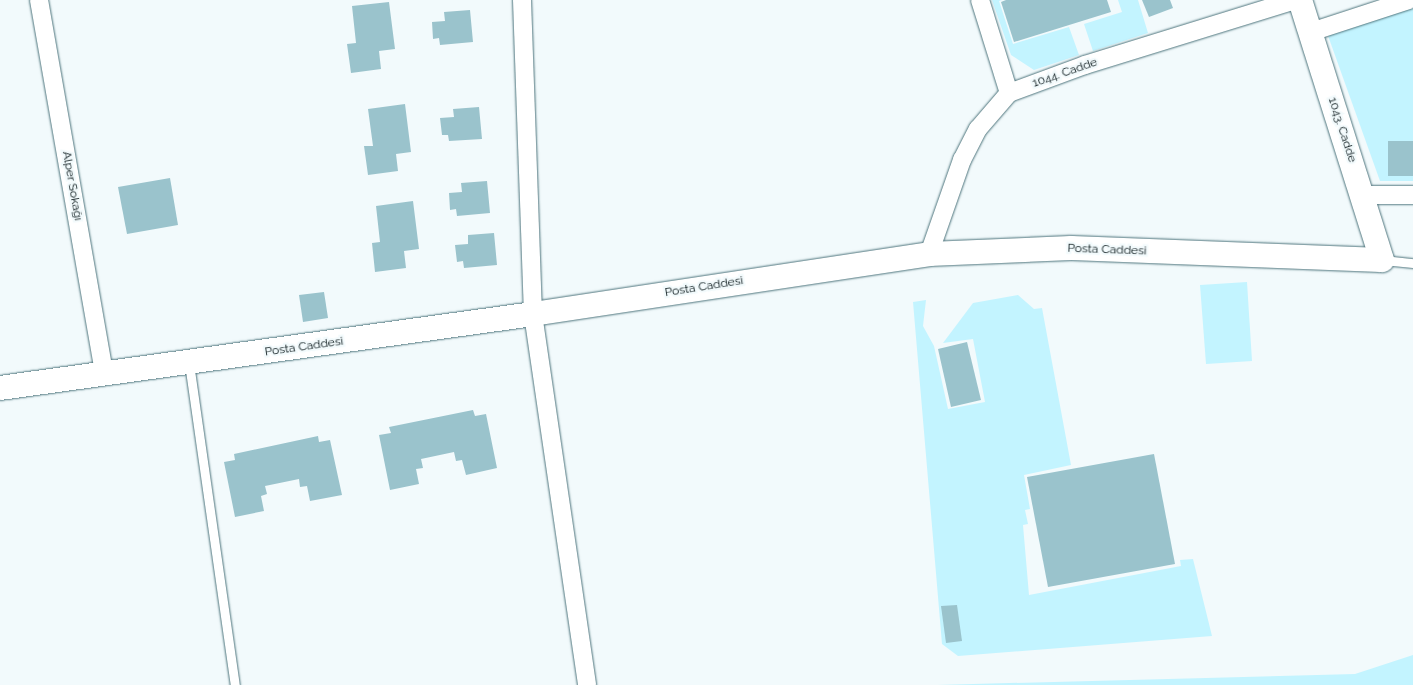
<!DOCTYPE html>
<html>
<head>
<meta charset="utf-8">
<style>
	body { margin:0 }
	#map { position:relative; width:1413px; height:685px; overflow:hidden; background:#f2fafc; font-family:Raleway,sans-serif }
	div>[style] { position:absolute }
	.green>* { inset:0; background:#c3f4ff }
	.building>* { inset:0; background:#9ac3cc }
	.roads { filter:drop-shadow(0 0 1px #4e757d) drop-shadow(0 0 1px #4e757d) }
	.lane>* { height:9px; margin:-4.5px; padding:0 4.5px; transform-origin:4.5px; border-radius:4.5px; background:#fff }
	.street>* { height:18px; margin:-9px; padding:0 9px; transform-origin:9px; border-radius:9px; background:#fff }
	.secondary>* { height:24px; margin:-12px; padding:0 12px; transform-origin:12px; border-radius:12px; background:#fff }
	span { translate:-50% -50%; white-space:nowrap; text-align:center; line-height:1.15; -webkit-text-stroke:4.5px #f2fafc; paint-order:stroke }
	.street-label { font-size:12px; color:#031114 }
</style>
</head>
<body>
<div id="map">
	<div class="green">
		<i style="clip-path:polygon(992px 0,1002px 0,999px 1px,1013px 44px,1069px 27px,1079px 55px,1034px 70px,1011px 55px)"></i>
		<i style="clip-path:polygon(1118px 0,1138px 0,1148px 33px,1093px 51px,1084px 24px,1122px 12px)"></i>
		<i style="clip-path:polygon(1413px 7px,1413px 181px,1380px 181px,1327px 33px)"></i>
		<i style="clip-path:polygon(1247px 282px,1252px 361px,1206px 364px,1200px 285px)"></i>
		<i style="clip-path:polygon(1018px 295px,1034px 309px,1042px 308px,1071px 465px,1024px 475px,1030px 509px,1025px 510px,1028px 524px,1023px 525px,1029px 595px,1181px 566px,1180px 560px,1193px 559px,1212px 636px,958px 656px,942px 644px,913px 302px,926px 300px,923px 326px,934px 346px,948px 409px,985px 402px,973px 339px,943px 343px,973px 303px)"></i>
		<i style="clip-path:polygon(1413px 655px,1413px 685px,937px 685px,1355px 674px)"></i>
	</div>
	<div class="building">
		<i style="clip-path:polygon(1006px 0,1107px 0,1111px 12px,1014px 42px,1001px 2px)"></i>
		<i style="clip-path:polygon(1142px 0,1170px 0,1173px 8px,1149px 17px)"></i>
		<i style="clip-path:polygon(389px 2px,395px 49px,379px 51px,381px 69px,351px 73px,347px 44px,356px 43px,352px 6px)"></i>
		<i style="clip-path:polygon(470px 10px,473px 42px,440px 45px,439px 38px,433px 39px,432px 22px,445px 21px,444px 12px)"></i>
		<i style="clip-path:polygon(405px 104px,411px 152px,396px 154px,398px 171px,368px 175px,364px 146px,373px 146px,368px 109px)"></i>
		<i style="clip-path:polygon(479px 107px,482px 139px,449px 141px,448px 135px,442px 135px,440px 118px,454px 117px,453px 109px)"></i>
		<i style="clip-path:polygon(1388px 141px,1413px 141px,1413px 176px,1388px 176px)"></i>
		<i style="clip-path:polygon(170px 178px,178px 225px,127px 234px,118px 187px)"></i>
		<i style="clip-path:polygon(487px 181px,490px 213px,457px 216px,456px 209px,450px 210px,449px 193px,462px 192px,461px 183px)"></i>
		<i style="clip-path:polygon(413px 201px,419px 249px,404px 251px,406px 268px,375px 272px,372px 243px,380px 242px,376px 206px)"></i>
		<i style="clip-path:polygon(494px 233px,497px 265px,464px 268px,463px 261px,457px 262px,455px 245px,468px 244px,468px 235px)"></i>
		<i style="clip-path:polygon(324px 292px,328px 318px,303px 322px,299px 295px)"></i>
		<i style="clip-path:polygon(967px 342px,981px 400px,951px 407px,938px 349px)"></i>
		<i style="clip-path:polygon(473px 410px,475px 416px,486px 414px,497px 468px,466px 475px,462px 460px,456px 461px,454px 452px,421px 459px,423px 468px,416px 469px,419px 484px,390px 490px,379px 435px,391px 433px,389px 427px)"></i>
		<i style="clip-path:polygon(318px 436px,319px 442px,330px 440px,342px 495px,310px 501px,307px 486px,300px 487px,299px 479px,265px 486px,267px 494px,261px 496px,264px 511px,235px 517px,224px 462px,235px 460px,234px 454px)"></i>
		<i style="clip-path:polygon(1154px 454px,1175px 564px,1048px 587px,1027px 477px)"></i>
		<i style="clip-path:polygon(957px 605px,962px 641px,946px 643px,941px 606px)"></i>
	</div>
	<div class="roads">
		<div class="lane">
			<i style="left:1383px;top:260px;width:30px;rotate:6deg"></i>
			<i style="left:189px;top:363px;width:325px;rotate:81.9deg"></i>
		</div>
		<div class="street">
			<i style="left:39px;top:0;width:379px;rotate:80.1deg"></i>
			<i style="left:522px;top:0;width:314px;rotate:88deg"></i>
			<i style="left:533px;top:314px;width:375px;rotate:81.7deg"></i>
			<i style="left:980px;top:0;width:97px;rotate:72.7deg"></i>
			<i style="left:1311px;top:32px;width:103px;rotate:-18.1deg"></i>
			<i style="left:1364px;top:195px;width:49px"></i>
			<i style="left:929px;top:254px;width:100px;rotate:-70.7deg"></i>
			<i style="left:962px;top:160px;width:35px;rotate:-63deg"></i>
			<i style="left:978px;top:129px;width:48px;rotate:-49.3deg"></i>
			<i style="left:1009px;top:93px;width:81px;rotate:-20.2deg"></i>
			<i style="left:1085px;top:65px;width:220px;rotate:-17.2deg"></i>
		</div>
		<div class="secondary">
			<i style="left:0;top:388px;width:538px;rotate:-7.9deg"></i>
			<i style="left:533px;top:314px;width:401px;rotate:-8.6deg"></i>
			<i style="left:929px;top:254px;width:142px;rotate:-2.4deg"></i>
			<i style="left:1071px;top:248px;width:311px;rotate:2.2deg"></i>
			<i style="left:1382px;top:260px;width:273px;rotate:-107.5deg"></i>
		</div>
	</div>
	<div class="street-label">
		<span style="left:1065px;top:73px;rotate:-19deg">1044. Cadde</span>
		<span style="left:1342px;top:130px;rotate:72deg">1043. Cadde</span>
		<span style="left:72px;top:186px;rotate:80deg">Alper Sokağı</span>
		<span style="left:1107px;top:250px;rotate:2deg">Posta Caddesi</span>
		<span style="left:704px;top:287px;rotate:-9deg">Posta Caddesi</span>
		<span style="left:304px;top:347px;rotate:-8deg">Posta Caddesi</span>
	</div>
</div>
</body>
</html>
